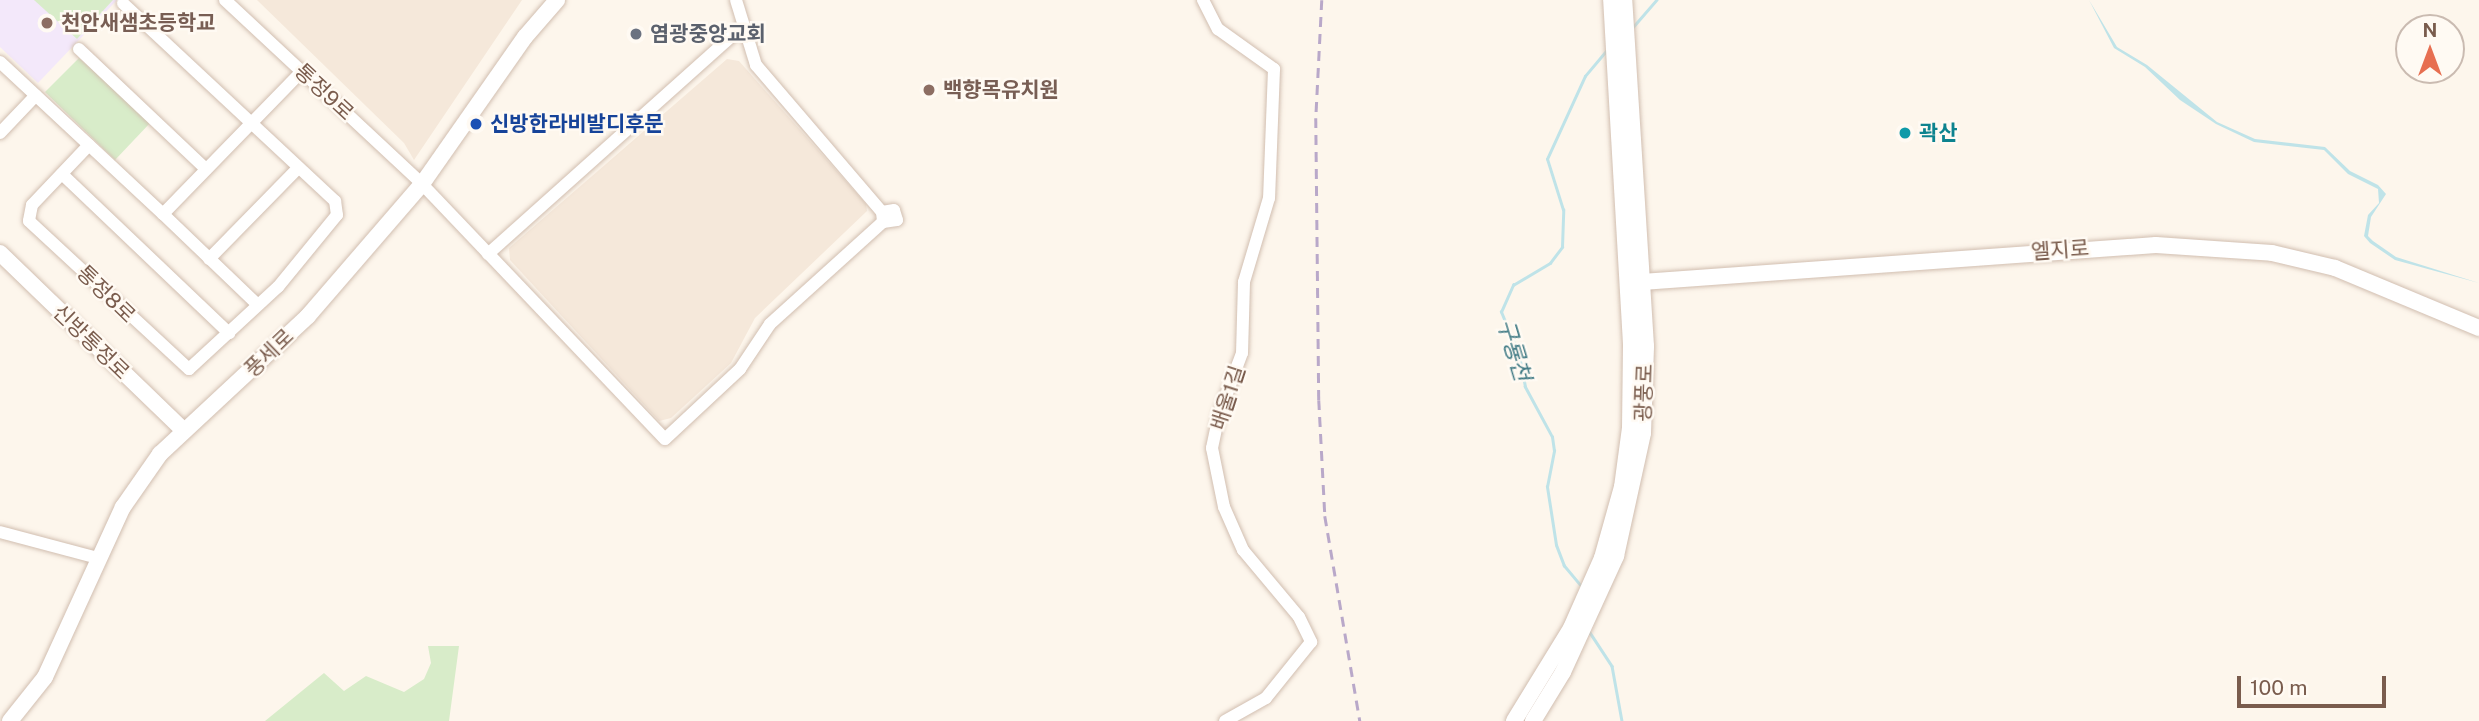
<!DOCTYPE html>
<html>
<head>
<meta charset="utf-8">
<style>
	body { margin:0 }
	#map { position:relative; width:2479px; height:721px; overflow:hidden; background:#fdf6ec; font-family:"Public Sans","Noto Sans KR",sans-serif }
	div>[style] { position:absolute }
	.residential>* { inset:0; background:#f5e8da }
	.education>* { inset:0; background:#f3e8fa }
	.green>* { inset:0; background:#d8ecc9 }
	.water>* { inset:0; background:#bfe3e8 }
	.stream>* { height:2.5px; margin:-1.25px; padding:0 1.25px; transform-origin:1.25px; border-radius:1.25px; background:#bfe3e8 }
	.roads { filter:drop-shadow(0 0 2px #d1beb0) drop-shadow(0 0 2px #d1beb0) }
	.street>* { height:12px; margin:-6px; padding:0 6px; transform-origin:6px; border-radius:6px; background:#fff }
	.secondary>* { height:16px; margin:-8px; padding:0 8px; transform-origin:8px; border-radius:8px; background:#fff }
	.rail>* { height:2.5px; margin-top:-1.25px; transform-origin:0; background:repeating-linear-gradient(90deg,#b9a8c9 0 10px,transparent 0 17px) }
	.dots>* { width:19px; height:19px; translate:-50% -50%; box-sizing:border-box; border:4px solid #fffaf3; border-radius:50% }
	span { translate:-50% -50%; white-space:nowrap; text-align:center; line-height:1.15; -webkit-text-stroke:5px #fffaf3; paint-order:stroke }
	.education-label { font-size:21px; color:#785e54; font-weight:700 }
	.left { translate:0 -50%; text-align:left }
	.worship-label { font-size:21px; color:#5b616d; font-weight:700 }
	.street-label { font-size:21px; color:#7a5c4d }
	.transit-label { font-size:21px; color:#164399; font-weight:700 }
	.culture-label { font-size:21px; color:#0d838f; font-weight:700 }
	.water-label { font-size:23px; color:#437c86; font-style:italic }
	.north { position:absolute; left:2395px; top:14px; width:70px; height:70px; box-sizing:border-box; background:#fffaf3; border:2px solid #cabbb1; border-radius:50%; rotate:0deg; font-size:19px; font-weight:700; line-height:28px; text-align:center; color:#7a5c4d }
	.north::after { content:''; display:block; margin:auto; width:24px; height:32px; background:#e76f51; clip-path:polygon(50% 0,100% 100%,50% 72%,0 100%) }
	.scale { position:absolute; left:2237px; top:676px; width:149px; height:32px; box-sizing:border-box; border:4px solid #7a5c4d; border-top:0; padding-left:9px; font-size:21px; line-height:24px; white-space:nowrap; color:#7a5c4d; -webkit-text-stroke:5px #fffaf3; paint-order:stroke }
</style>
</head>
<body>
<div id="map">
	<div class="residential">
		<i style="clip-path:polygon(257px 0,522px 0,414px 160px,404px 143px)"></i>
		<i style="clip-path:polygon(727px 59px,739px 61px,866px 204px,867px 211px,755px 318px,731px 363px,671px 418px,659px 421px,510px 260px,509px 248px)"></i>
	</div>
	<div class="education">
		<i style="clip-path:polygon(0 0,117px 0,38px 83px,0 47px)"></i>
	</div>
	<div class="green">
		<i style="clip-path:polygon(34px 0,113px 0,77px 39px)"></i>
		<i style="clip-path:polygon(79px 58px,151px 122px,115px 160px,45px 92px)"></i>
		<i style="clip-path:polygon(428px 646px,459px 646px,449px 721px,265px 721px,324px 673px,344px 691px,366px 676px,404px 692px,424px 679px,431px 663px)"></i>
	</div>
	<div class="water">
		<i style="clip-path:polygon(2089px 0,2117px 47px,2147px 65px,2217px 122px,2255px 139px,2325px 147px,2350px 171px,2378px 185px,2386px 194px,2371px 217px,2368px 236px,2373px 241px,2396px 257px,2479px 283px,2395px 260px,2370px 243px,2364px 236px,2368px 215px,2379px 203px,2378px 189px,2348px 174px,2324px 150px,2254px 142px,2216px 124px,2180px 100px,2145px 67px,2114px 48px)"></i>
	</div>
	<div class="stream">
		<i style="left:1632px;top:28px;width:37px;rotate:-49deg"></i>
		<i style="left:1580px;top:585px;width:25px;rotate:-130deg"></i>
		<i style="left:1564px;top:566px;width:22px;rotate:-111deg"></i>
		<i style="left:1556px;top:545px;width:59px;rotate:-98.8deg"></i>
		<i style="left:1547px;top:487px;width:37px;rotate:-79deg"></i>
		<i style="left:1554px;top:451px;width:14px;rotate:-98deg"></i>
		<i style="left:1552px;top:437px;width:57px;rotate:-118.4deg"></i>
		<i style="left:1525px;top:387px;width:29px;rotate:-100deg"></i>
		<i style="left:1520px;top:358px;width:50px;rotate:-112.4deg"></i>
		<i style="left:1501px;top:312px;width:30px;rotate:-66deg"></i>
		<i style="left:1513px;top:285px;width:43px;rotate:-30.7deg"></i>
		<i style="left:1550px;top:263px;width:20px;rotate:-53deg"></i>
		<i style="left:1562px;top:247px;width:37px;rotate:-88deg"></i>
		<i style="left:1563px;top:210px;width:53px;rotate:-107.4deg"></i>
		<i style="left:1547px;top:159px;width:91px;rotate:-65.4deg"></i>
		<i style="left:1585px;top:76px;width:35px;rotate:-50deg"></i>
		<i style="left:1589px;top:631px;width:42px;rotate:56.7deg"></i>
		<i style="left:1612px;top:666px;width:56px;rotate:79.7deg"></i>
	</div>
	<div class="roads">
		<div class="street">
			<i style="left:225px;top:0;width:270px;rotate:43deg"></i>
			<i style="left:422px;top:184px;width:352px;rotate:46.4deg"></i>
			<i style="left:665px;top:439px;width:103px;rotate:-43deg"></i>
			<i style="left:740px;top:369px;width:54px;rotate:-56.3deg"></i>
			<i style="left:770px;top:324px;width:152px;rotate:-42.1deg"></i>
			<i style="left:736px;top:0;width:68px;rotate:72.9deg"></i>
			<i style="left:756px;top:65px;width:194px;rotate:49.4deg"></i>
			<i style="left:882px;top:212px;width:10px;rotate:84deg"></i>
			<i style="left:883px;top:222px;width:14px;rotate:-8deg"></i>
			<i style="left:897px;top:220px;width:10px;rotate:-107deg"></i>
			<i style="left:894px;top:210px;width:12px;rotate:171deg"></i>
			<i style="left:1203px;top:0;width:33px;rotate:63deg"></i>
			<i style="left:1218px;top:29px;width:69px;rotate:35.5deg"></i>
			<i style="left:1274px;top:69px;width:129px;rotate:92.2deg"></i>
			<i style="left:1269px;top:198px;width:88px;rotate:106.6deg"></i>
			<i style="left:1244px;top:282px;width:71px;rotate:91.6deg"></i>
			<i style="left:1242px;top:353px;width:66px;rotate:110.4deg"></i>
			<i style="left:1219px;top:415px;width:34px;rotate:102deg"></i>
			<i style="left:1212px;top:448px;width:60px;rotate:78.5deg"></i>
			<i style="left:1224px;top:507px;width:47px;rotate:66.2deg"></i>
			<i style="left:1243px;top:550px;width:87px;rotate:50.1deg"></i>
			<i style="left:1299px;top:617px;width:28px;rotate:64deg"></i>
			<i style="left:1311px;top:642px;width:72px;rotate:128.8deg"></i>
			<i style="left:1266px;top:698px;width:47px;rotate:150.7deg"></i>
			<i style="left:79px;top:49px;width:175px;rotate:43.4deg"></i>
			<i style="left:0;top:62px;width:223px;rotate:43deg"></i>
			<i style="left:163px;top:214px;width:199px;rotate:-45.8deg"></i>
			<i style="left:0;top:133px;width:52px;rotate:-46.5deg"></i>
			<i style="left:89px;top:145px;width:83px;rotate:133.5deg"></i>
			<i style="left:32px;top:205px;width:16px;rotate:101deg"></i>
			<i style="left:29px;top:221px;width:218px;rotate:42.8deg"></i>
			<i style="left:189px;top:369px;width:121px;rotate:-42.7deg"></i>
			<i style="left:278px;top:287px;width:93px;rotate:-50.7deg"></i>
			<i style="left:337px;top:215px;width:14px;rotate:-98deg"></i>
			<i style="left:335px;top:201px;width:290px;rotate:-137deg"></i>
			<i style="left:62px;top:174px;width:231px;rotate:43.6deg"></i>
			<i style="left:163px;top:214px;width:130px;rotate:43.8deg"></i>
			<i style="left:488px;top:254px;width:339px;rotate:-41.8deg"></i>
			<i style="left:209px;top:259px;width:127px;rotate:-45.6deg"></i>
			<i style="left:0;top:532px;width:101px;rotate:14.9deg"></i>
		</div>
		<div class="secondary">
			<i style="left:0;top:253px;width:255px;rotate:44deg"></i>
			<i style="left:1628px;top:283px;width:529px;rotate:-4.12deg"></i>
			<i style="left:2156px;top:245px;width:116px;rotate:3.9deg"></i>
			<i style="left:2272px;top:253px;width:65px;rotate:13.4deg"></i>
			<i style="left:2335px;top:268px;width:156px;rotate:22.6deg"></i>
			<i style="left:10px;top:721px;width:56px;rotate:-51.5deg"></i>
			<i style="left:45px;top:677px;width:187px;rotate:-65.4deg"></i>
			<i style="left:123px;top:507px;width:65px;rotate:-55.1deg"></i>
			<i style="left:160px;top:454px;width:202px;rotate:-43deg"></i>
			<i style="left:308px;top:316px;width:174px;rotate:-49.2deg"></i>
			<i style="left:422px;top:184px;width:179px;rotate:-55deg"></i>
			<i style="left:525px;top:37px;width:49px;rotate:-49.1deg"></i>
			<i style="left:1514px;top:721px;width:109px;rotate:-58.5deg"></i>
			<i style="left:1571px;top:628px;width:77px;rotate:-66.1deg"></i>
			<i style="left:1602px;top:558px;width:74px;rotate:-74.3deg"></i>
			<i style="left:1622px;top:487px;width:60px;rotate:-82.3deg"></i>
			<i style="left:1630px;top:428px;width:84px;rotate:-89.3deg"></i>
			<i style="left:1631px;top:344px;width:345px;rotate:-93.3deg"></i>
			<i style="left:1533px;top:721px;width:57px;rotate:-58.5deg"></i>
			<i style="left:1563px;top:672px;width:128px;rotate:-65.4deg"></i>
			<i style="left:1616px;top:556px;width:126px;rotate:-77.6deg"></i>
			<i style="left:1643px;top:433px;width:87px;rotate:-88deg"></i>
			<i style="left:1646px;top:346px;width:347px;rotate:-93.6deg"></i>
		</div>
	</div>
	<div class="rail">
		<i style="left:1322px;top:0;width:118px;rotate:92.9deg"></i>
		<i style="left:1316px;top:118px;width:282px;rotate:89.4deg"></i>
		<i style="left:1319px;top:400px;width:116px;rotate:87deg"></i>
		<i style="left:1325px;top:516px;width:208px;rotate:80.3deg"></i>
	</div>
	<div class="dots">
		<i style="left:47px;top:23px;background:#8d6e63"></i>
		<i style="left:636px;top:34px;background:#6b7280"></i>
		<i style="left:929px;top:90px;background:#8d6e63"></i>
		<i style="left:476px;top:124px;background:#1a4fb4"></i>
		<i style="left:1905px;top:133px;background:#0f9aa8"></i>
	</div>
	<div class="education-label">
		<span class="left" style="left:61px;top:23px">천안새샘초등학교</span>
		<span class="left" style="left:943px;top:90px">백향목유치원</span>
	</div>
	<div class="worship-label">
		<span class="left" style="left:650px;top:34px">염광중앙교회</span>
	</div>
	<div class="street-label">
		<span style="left:324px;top:92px;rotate:43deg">통정9로</span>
		<span style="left:2060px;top:250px;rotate:-4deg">엘지로</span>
		<span style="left:106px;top:294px;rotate:44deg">통정8로</span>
		<span style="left:91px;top:342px;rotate:44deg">신방통정로</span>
		<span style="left:269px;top:353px;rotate:-44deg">풍세로</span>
		<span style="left:1644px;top:393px;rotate:-88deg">광풍로</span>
		<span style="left:1228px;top:398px;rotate:-72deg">배울1길</span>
	</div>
	<div class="transit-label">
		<span class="left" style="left:490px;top:124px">신방한라비발디후문</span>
	</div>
	<div class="culture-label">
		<span class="left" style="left:1919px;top:133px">곽산</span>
	</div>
	<div class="water-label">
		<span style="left:1514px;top:350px;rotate:73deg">구룡천</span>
	</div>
	<div class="north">N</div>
	<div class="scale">100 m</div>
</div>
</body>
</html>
